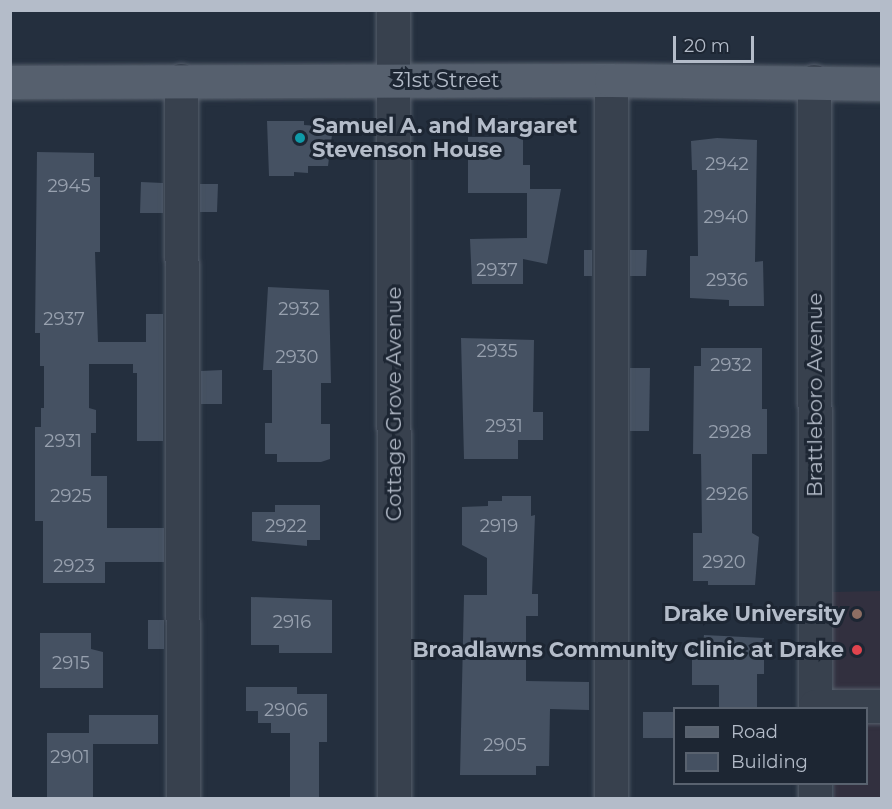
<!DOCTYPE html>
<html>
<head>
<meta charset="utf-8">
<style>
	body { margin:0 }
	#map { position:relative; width:892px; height:809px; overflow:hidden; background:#242f3e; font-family:Montserrat,sans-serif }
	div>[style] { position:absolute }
	.medical>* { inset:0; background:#32303f }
	.building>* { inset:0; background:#455162 }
	.roads { filter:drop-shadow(0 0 2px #565f6c) drop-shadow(0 0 2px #565f6c) }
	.minor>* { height:33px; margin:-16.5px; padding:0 16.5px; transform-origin:16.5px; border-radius:16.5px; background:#38414e }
	.major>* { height:33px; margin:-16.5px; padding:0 16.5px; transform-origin:16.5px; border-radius:16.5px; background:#56606e }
	.dots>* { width:16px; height:16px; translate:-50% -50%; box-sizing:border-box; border:3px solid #1d2633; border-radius:50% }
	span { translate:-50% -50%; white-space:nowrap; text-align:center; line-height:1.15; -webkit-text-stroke:6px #1d2633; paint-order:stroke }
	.number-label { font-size:18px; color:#98a1af }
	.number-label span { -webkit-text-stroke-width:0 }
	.street-label { font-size:21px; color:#b4bcc9 }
	.poi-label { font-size:21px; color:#b4bcc9; font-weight:700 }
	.left { translate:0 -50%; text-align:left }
	.right { translate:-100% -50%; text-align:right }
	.frame { position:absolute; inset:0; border:12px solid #b4bcc9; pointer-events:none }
	.legend { position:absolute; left:673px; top:707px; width:195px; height:78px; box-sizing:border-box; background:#1d2633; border:2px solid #59626f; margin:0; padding:8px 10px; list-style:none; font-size:18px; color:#b4bcc9 }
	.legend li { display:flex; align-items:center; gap:12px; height:30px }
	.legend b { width:30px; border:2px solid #59626f }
	.scale { position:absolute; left:673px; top:36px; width:81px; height:27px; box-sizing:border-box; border:3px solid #b4bcc9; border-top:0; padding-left:8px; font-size:18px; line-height:21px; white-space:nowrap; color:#b4bcc9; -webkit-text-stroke:4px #1d2633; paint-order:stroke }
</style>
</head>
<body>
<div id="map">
	<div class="medical">
		<i style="clip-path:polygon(881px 591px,881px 798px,834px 798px,834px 784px,866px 784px,866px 708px,833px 708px,832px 592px)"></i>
	</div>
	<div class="building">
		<i style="clip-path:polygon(267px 121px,304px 121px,304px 125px,333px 127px,328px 166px,308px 166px,308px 173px,294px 172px,294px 176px,269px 176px)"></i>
		<i style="clip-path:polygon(468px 137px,523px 137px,523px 165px,530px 165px,530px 189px,561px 189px,547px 264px,523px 259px,523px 284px,472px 284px,470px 239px,527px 238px,527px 193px,468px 193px)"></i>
		<i style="clip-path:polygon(717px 138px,757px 140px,755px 262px,763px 261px,764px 306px,729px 306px,729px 300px,690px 298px,690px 256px,698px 256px,697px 170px,692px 170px,691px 141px)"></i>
		<i style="clip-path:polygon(37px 152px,94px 153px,94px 177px,100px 177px,100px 252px,95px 252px,98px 342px,146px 342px,146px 314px,163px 314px,163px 441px,137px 441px,137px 373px,133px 373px,133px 364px,89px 364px,89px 408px,96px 410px,96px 433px,91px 433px,91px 476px,107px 476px,107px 528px,164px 528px,164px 562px,105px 562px,105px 583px,43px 583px,43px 521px,35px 521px,35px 427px,41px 427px,41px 408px,44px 408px,44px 366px,40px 366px,40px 333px,35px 333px)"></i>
		<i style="clip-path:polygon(141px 182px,163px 183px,163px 213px,140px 213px)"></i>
		<i style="clip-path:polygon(200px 184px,218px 184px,217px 212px,200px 212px)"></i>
		<i style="clip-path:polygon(584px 250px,592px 250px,592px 276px,584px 276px)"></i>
		<i style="clip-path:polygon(630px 250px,647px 250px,646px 276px,630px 276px)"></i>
		<i style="clip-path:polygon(268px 287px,329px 290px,331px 383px,321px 383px,321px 424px,330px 424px,330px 459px,321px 462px,277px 462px,277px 454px,265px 454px,265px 423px,272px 423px,272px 370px,263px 370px)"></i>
		<i style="clip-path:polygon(461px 338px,534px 340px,533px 412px,543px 412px,543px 440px,518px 440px,518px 459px,464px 459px)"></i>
		<i style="clip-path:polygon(701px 348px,762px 348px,762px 409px,767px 409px,767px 454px,752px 454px,752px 533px,759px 537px,755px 585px,708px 585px,708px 581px,693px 581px,693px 533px,702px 533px,701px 454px,693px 454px,694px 366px,701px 366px)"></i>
		<i style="clip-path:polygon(630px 368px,650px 368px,649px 431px,630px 431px)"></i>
		<i style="clip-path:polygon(222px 370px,222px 404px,201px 404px,201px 371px)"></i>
		<i style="clip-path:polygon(502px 496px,531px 496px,531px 516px,535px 515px,532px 594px,538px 594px,538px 616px,526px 616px,526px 681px,589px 682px,589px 710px,550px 709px,549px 766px,536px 766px,536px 775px,460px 775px,464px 595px,487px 595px,487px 558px,462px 545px,462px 507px,488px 506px,488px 501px,502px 501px)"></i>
		<i style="clip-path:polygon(275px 505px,320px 505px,320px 540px,307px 540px,307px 546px,252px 541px,252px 512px,275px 512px)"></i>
		<i style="clip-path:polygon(251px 597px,332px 600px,332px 653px,279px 653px,279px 645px,251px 645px)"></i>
		<i style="clip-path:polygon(148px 620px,164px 620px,164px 649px,148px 649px)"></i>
		<i style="clip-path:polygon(40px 633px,91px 633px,91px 649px,103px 652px,103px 688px,40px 688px)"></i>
		<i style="clip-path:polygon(704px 635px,764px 638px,764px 674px,757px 674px,757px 708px,719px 708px,719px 685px,692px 685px,692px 643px,703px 643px)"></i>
		<i style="clip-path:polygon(246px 687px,297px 687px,297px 694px,327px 694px,327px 742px,319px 742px,319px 798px,290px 798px,290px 733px,271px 733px,271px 723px,258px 723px,258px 711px,246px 711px)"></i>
		<i style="clip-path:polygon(643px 712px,674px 712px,674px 738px,643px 738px)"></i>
		<i style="clip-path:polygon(89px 715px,158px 715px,158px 744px,93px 744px,93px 798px,47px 798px,47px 733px,89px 733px)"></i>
	</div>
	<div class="roads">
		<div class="minor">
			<i style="left:393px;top:10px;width:788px;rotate:89.93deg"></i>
			<i style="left:181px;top:80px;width:718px;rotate:89.84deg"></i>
			<i style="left:611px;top:80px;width:718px;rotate:90deg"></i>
			<i style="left:814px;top:81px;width:627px;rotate:89.91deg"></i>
			<i style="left:815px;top:706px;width:67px"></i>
			<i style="left:815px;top:784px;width:14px;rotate:90deg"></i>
		</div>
		<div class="major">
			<i style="left:10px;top:82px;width:601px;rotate:-0.19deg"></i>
			<i style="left:611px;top:80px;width:271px;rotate:0.8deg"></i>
		</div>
	</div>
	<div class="dots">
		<i style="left:300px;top:138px;background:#0f9aa8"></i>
		<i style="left:857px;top:614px;background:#8d6e63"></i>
		<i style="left:857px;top:650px;background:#e0444e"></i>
	</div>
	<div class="number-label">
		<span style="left:727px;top:164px">2942</span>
		<span style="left:69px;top:186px">2945</span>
		<span style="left:726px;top:217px">2940</span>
		<span style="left:497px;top:270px">2937</span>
		<span style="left:727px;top:280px">2936</span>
		<span style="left:299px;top:309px">2932</span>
		<span style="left:64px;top:319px">2937</span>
		<span style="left:497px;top:351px">2935</span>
		<span style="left:297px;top:357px">2930</span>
		<span style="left:731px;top:365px">2932</span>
		<span style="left:504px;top:426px">2931</span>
		<span style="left:730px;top:432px">2928</span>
		<span style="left:63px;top:441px">2931</span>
		<span style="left:727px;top:494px">2926</span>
		<span style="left:71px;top:496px">2925</span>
		<span style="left:286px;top:526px">2922</span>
		<span style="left:499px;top:526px">2919</span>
		<span style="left:724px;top:562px">2920</span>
		<span style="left:74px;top:566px">2923</span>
		<span style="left:292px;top:622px">2916</span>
		<span style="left:71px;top:663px">2915</span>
		<span style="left:286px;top:710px">2906</span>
		<span style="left:505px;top:745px">2905</span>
		<span style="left:70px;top:757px">2901</span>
	</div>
	<div class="street-label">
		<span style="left:446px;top:80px">31st Street</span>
		<span style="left:815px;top:395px;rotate:-90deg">Brattleboro Avenue</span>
		<span style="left:394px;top:404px;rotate:-90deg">Cottage Grove Avenue</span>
	</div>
	<div class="poi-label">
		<span class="left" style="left:312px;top:138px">Samuel A. and Margaret<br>Stevenson House</span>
		<span class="right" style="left:845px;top:614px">Drake University</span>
		<span class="right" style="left:844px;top:650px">Broadlawns Community Clinic at Drake</span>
	</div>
	<div class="frame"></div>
	<ul class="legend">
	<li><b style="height:8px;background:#56606e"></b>Road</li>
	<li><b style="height:16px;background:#455162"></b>Building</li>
	</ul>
	<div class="scale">20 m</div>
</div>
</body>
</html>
